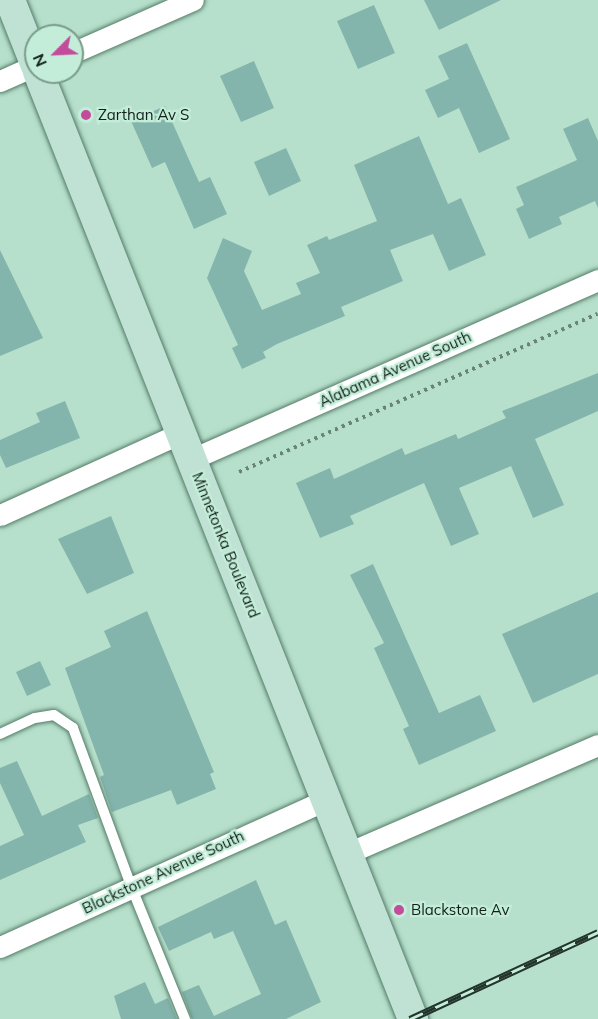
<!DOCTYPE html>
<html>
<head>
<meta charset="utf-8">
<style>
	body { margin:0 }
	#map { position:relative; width:598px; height:1019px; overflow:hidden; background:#b6e0cb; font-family:Mulish,sans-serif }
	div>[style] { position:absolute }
	.building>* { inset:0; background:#84b5ac }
	.path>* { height:4px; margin-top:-2px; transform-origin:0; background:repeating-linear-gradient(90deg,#678475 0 3px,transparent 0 7.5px) }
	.roads { filter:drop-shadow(0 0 2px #547b68) drop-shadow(0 0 2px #547b68) }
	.service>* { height:10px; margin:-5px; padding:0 5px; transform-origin:5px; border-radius:5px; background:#fff }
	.minor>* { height:21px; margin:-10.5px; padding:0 10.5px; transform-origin:10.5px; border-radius:10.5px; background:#fff }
	.secondary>* { height:30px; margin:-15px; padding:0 15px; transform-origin:15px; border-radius:15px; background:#bfe2d5 }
	.rail>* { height:7px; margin-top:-3.5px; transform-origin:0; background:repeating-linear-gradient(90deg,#c3edd8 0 14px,#22342c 0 28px); box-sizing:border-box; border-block:2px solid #22342c }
	.dots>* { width:16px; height:16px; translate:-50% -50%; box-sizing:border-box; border:3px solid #c3edd8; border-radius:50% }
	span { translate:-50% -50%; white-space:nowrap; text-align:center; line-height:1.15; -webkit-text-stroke:4.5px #c3edd8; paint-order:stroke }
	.poi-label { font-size:15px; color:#101f18 }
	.left { translate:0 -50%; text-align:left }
	.street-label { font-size:15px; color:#101f18 }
	.north { position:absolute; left:24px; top:24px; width:60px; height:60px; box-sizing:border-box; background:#c3edd8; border:2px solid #7b9b8b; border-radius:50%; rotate:246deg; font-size:16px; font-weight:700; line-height:24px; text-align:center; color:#101f18 }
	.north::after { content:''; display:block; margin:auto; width:21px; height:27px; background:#c44a9c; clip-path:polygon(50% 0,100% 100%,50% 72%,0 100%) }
</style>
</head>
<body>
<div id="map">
	<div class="building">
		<i style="clip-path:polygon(424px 0,501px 0,439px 30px)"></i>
		<i style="clip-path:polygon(374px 5px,395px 53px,358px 69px,337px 21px)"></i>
		<i style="clip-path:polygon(467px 43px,510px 139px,479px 153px,459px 108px,438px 118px,425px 90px,449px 79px,438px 56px)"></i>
		<i style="clip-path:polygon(254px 61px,274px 108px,241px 122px,220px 76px)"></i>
		<i style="clip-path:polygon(165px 106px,199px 182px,210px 177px,227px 214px,194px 229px,165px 162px,152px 168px,131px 121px)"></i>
		<i style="clip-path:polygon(588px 118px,598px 141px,598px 208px,595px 201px,559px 217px,562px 224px,529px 239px,516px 209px,524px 205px,516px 187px,577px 160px,563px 129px)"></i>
		<i style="clip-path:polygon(419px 136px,448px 204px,461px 198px,486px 255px,449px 271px,433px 234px,390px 250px,403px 281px,341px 307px,345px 316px,277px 344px,263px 352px,266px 358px,242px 369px,232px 348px,238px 345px,207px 278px,223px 238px,252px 251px,244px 271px,262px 310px,301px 294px,296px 283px,320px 273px,307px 245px,327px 236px,329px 240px,377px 221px,354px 165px)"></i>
		<i style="clip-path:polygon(286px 148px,301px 181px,269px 196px,254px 162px)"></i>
		<i style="clip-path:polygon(0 250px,43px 338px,0 356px)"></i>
		<i style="clip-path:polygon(598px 373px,598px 411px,535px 439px,564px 505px,533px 518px,511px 466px,459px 488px,479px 534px,451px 546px,424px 483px,350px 516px,354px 524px,320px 538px,296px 483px,330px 468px,334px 479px,402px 448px,405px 455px,456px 434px,458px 439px,506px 418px,502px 411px)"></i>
		<i style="clip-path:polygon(65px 401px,80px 438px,6px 468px,0 455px,0 440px,40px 422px,36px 413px)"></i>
		<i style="clip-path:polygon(111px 516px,134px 573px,87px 594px,58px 539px)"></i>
		<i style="clip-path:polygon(373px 564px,439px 713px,480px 695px,496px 731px,419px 765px,403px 729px,409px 726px,374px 648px,384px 643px,350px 575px)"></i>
		<i style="clip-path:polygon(598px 592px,598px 674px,533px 703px,502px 634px)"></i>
		<i style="clip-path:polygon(147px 611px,214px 772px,210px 774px,216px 789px,177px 805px,171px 790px,112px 812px,100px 777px,104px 775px,65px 668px,111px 647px,104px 631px)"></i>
		<i style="clip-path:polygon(40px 661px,51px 685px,27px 696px,16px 672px)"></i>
		<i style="clip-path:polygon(17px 761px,42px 816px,89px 794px,98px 818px,78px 825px,86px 842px,0 880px,0 846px,24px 835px,0 783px,0 768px)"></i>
		<i style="clip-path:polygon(256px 880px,275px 925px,286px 920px,321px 1002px,286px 1019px,192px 1019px,182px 992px,199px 985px,214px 1016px,261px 994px,233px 931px,214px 939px,211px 932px,169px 951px,158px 927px)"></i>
		<i style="clip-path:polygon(145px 982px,155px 1004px,168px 998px,177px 1019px,121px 1019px,114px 996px)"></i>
	</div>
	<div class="path">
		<i style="left:239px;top:472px;width:392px;rotate:-23.8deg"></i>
	</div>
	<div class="roads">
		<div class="service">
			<i style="left:0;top:734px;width:38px;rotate:-25deg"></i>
			<i style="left:35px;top:718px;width:19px;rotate:-9deg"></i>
			<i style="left:54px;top:715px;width:23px;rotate:34deg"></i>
			<i style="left:73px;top:728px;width:168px;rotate:69.8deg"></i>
			<i style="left:131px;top:886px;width:144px;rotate:67.9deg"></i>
		</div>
		<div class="minor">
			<i style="left:72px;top:53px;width:132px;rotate:-23.7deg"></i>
			<i style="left:0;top:81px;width:39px;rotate:-24deg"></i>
			<i style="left:192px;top:459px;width:444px;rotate:-23.8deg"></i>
			<i style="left:0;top:515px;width:199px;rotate:-24.4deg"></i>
			<i style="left:348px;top:853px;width:272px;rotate:-23.4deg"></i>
			<i style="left:0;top:947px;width:358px;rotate:-24.3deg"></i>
		</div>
		<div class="secondary">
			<i style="left:10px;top:0;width:71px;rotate:68.5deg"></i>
			<i style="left:38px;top:72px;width:1019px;rotate:68.4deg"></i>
		</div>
	</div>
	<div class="rail">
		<i style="left:410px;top:1019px;width:207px;rotate:-24.8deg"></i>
	</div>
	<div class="dots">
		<i style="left:86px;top:115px;background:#c44a9c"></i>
		<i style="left:399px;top:910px;background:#c44a9c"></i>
	</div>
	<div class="poi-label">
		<span class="left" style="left:98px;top:115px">Zarthan Av S</span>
		<span class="left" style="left:411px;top:910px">Blackstone Av</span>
	</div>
	<div class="street-label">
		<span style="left:395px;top:369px;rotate:-24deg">Alabama Avenue South</span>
		<span style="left:226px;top:545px;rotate:68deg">Minnetonka Boulevard</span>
		<span style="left:163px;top:872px;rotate:-25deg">Blackstone Avenue South</span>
	</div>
	<div class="north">N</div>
</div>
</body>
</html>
